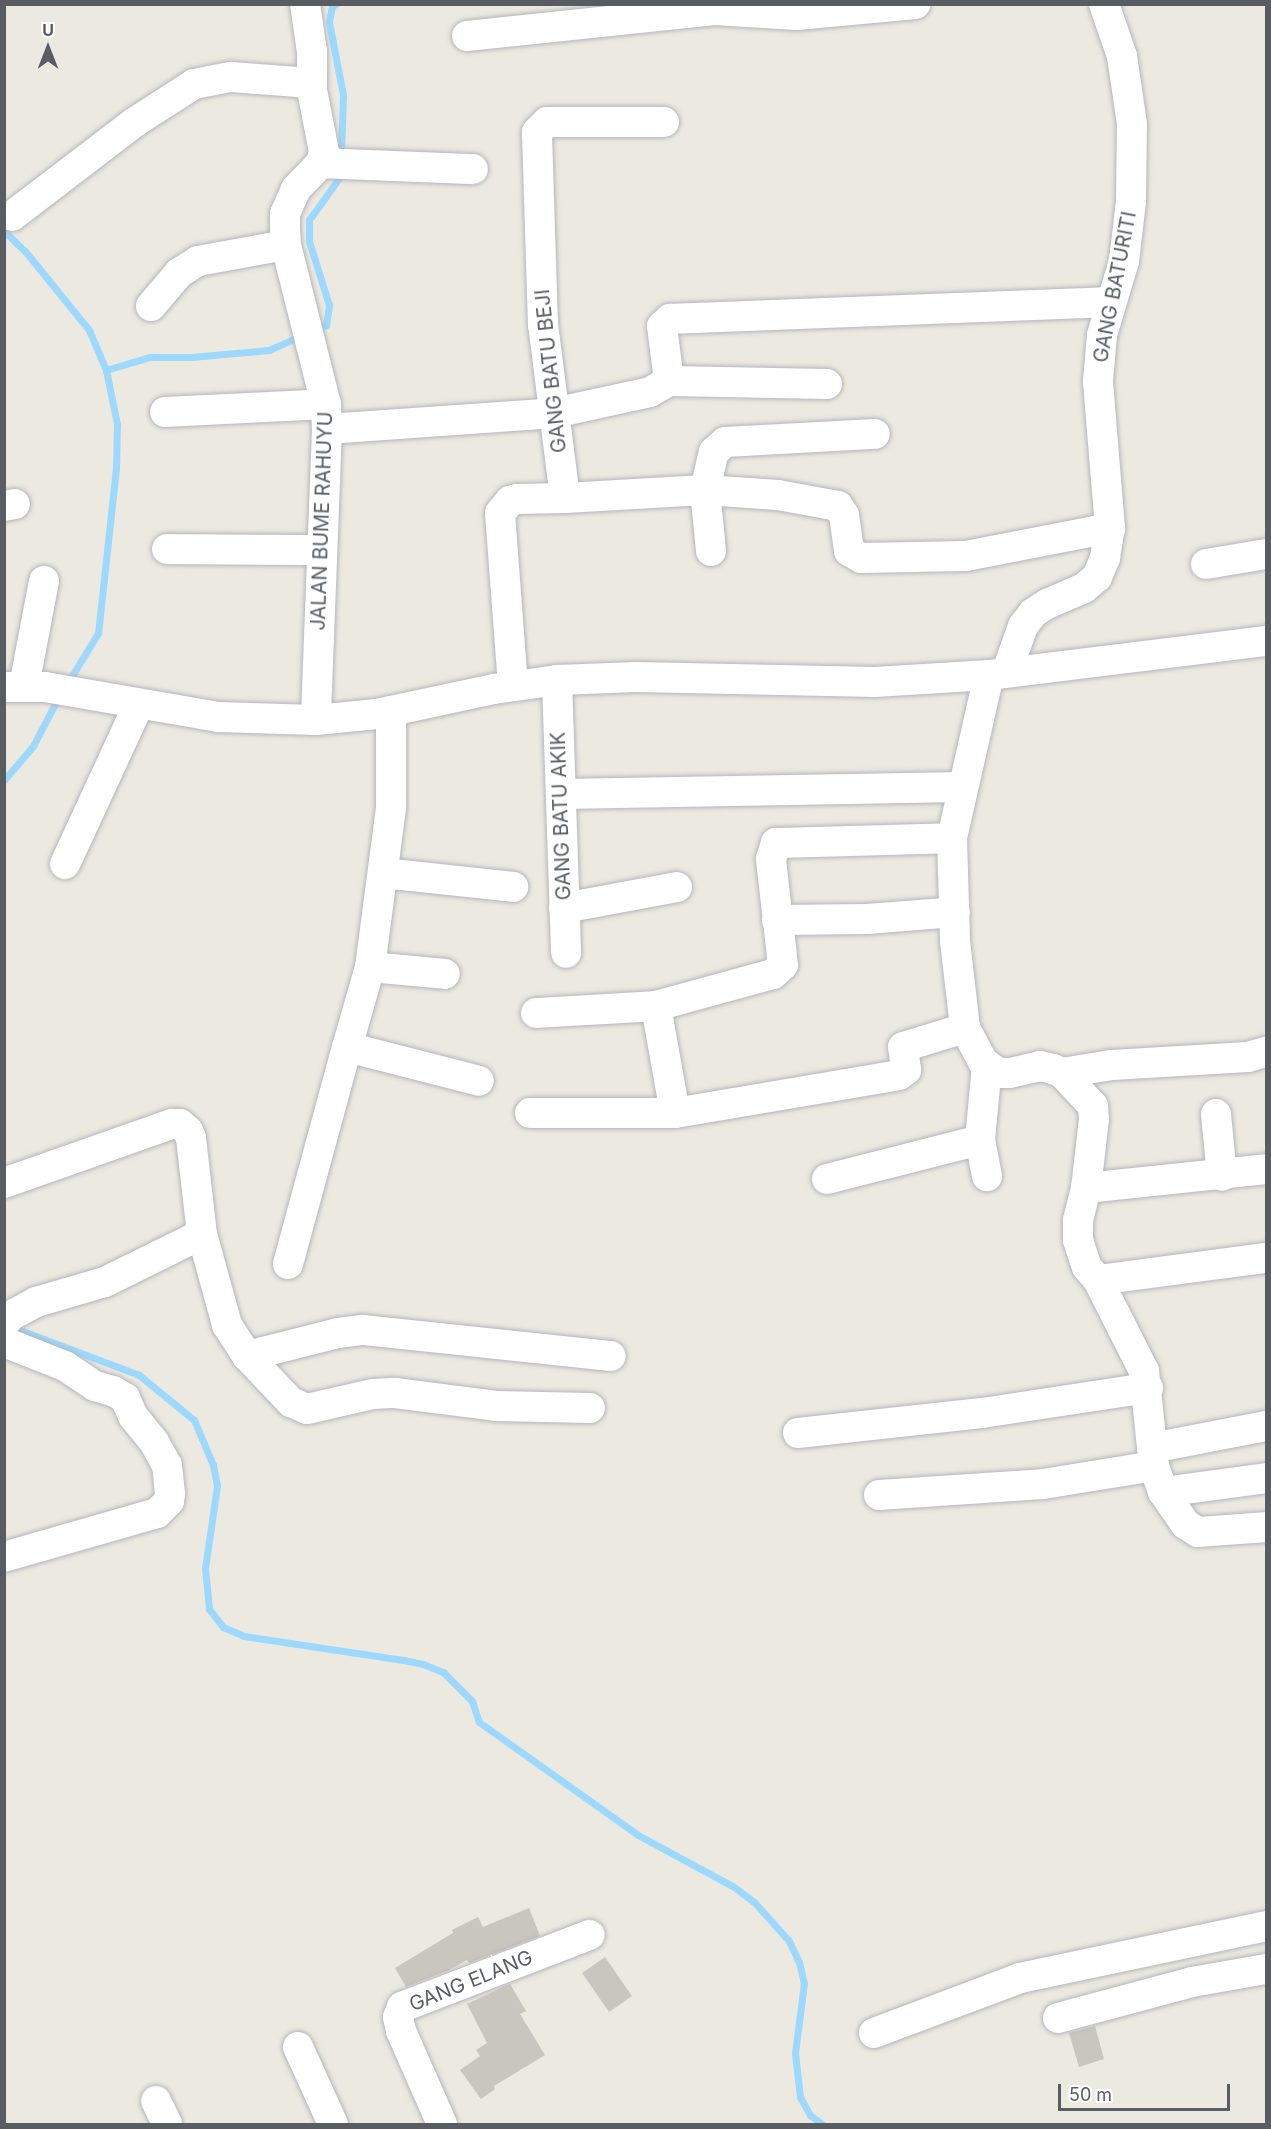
<!DOCTYPE html>
<html>
<head>
<meta charset="utf-8">
<style>
	body { margin:0 }
	#map { position:relative; width:1271px; height:2129px; overflow:hidden; background:#ece9e0; font-family:Inter,sans-serif }
	div>[style] { position:absolute }
	.stream>* { height:7px; margin:-3.5px; padding:0 3.5px; transform-origin:3.5px; border-radius:3.5px; background:#9dd8ff }
	.building>* { inset:0; background:#c9c5bf }
	.roads { filter:drop-shadow(0 0 2px #b3b6bb) drop-shadow(0 0 2px #b3b6bb) }
	.minor>* { height:30px; margin:-15px; padding:0 15px; transform-origin:15px; border-radius:15px; background:#fff }
	span { translate:-50% -50%; white-space:nowrap; text-align:center; line-height:1.15; -webkit-text-stroke:6px #fff; paint-order:stroke }
	.street-label { font-size:20px; color:#595d61 }
	.frame { position:absolute; inset:0; border:6px solid #595d61; pointer-events:none }
	.north { position:absolute; left:18px; top:18px; width:60px; height:60px; -webkit-text-stroke:4px #fff; paint-order:stroke; rotate:0deg; font-size:16px; font-weight:700; line-height:24px; text-align:center; color:#595d61 }
	.north::after { content:''; display:block; margin:auto; width:21px; height:27px; background:#595d61; clip-path:polygon(50% 0,100% 100%,50% 72%,0 100%) }
	.scale { position:absolute; left:1058px; top:2084px; width:172px; height:27px; box-sizing:border-box; border:3px solid #595d61; border-top:0; padding-left:8px; font-size:18px; line-height:21px; white-space:nowrap; color:#595d61; -webkit-text-stroke:4px #fff; paint-order:stroke }
</style>
</head>
<body>
<div id="map">
	<div class="stream">
		<i style="left:336px;top:4px;width:4px;rotate:153deg"></i>
		<i style="left:332px;top:6px;width:16px;rotate:101deg"></i>
		<i style="left:329px;top:22px;width:74px;rotate:79.1deg"></i>
		<i style="left:343px;top:95px;width:61px;rotate:91.9deg"></i>
		<i style="left:4px;top:231px;width:29px;rotate:44deg"></i>
		<i style="left:25px;top:251px;width:102px;rotate:51deg"></i>
		<i style="left:89px;top:330px;width:43px;rotate:67deg"></i>
		<i style="left:106px;top:370px;width:55px;rotate:78.5deg"></i>
		<i style="left:117px;top:424px;width:44px;rotate:91.3deg"></i>
		<i style="left:116px;top:468px;width:166px;rotate:96.2deg"></i>
		<i style="left:98px;top:633px;width:60px;rotate:121.3deg"></i>
		<i style="left:315px;top:330px;width:12px;rotate:-24deg"></i>
		<i style="left:326px;top:325px;width:20px;rotate:-81deg"></i>
		<i style="left:329px;top:305px;width:67px;rotate:-107.4deg"></i>
		<i style="left:309px;top:241px;width:21px;rotate:-90deg"></i>
		<i style="left:309px;top:220px;width:52px;rotate:-54.5deg"></i>
		<i style="left:339px;top:178px;width:8px;rotate:-83deg"></i>
		<i style="left:106px;top:370px;width:46px;rotate:-16.5deg"></i>
		<i style="left:150px;top:357px;width:41px"></i>
		<i style="left:191px;top:357px;width:78px;rotate:-5.1deg"></i>
		<i style="left:269px;top:350px;width:36px;rotate:-24deg"></i>
		<i style="left:4px;top:780px;width:45px;rotate:-49.5deg"></i>
		<i style="left:33px;top:746px;width:54px;rotate:-62.5deg"></i>
		<i style="left:12px;top:1327px;width:136px;rotate:20.7deg"></i>
		<i style="left:139px;top:1375px;width:71px;rotate:39.3deg"></i>
		<i style="left:194px;top:1420px;width:49px;rotate:67.1deg"></i>
		<i style="left:213px;top:1465px;width:21px;rotate:79deg"></i>
		<i style="left:217px;top:1486px;width:83px;rotate:98.3deg"></i>
		<i style="left:205px;top:1568px;width:41px;rotate:84.4deg"></i>
		<i style="left:209px;top:1609px;width:23px;rotate:52deg"></i>
		<i style="left:223px;top:1627px;width:23px;rotate:23deg"></i>
		<i style="left:244px;top:1636px;width:161px;rotate:8.6deg"></i>
		<i style="left:403px;top:1660px;width:20px;rotate:11deg"></i>
		<i style="left:423px;top:1664px;width:22px;rotate:22deg"></i>
		<i style="left:443px;top:1672px;width:41px;rotate:45deg"></i>
		<i style="left:472px;top:1701px;width:22px;rotate:72deg"></i>
		<i style="left:479px;top:1722px;width:195px;rotate:35.4deg"></i>
		<i style="left:638px;top:1835px;width:109px;rotate:28.4deg"></i>
		<i style="left:734px;top:1887px;width:26px;rotate:37deg"></i>
		<i style="left:755px;top:1903px;width:51px;rotate:48.2deg"></i>
		<i style="left:789px;top:1941px;width:23px;rotate:65deg"></i>
		<i style="left:799px;top:1962px;width:22px;rotate:77deg"></i>
		<i style="left:804px;top:1983px;width:71px;rotate:97.3deg"></i>
		<i style="left:795px;top:2053px;width:44px;rotate:83.5deg"></i>
		<i style="left:800px;top:2097px;width:21px;rotate:61deg"></i>
		<i style="left:810px;top:2115px;width:15px;rotate:37deg"></i>
	</div>
	<div class="building">
		<i style="clip-path:polygon(529px 1908px,540px 1936px,469px 1963px,467px 1960px,449px 1970px,406px 1987px,395px 1968px,453px 1933px,452px 1930px,478px 1917px,483px 1927px)"></i>
		<i style="clip-path:polygon(605px 1957px,632px 1996px,609px 2012px,582px 1973px)"></i>
		<i style="clip-path:polygon(510px 1984px,526px 2011px,520px 2014px,545px 2055px,494px 2086px,495px 2089px,481px 2099px,460px 2070px,480px 2056px,476px 2050px,487px 2043px,467px 2004px)"></i>
		<i style="clip-path:polygon(1095px 2026px,1104px 2059px,1079px 2067px,1069px 2033px)"></i>
	</div>
	<div class="roads">
		<div class="minor">
			<i style="left:305px;top:4px;width:49px;rotate:81.7deg"></i>
			<i style="left:312px;top:52px;width:38px;rotate:90deg"></i>
			<i style="left:312px;top:90px;width:63px;rotate:79deg"></i>
			<i style="left:324px;top:152px;width:11px;rotate:105deg"></i>
			<i style="left:321px;top:163px;width:36px;rotate:134deg"></i>
			<i style="left:296px;top:189px;width:27px;rotate:114deg"></i>
			<i style="left:285px;top:214px;width:14px;rotate:90deg"></i>
			<i style="left:285px;top:228px;width:17px;rotate:87deg"></i>
			<i style="left:286px;top:245px;width:164px;rotate:75.9deg"></i>
			<i style="left:326px;top:404px;width:25px;rotate:88deg"></i>
			<i style="left:327px;top:429px;width:291px;rotate:92.2deg"></i>
			<i style="left:467px;top:36px;width:249px;rotate:-6deg"></i>
			<i style="left:715px;top:10px;width:82px;rotate:3.5deg"></i>
			<i style="left:797px;top:15px;width:119px;rotate:-5.3deg"></i>
			<i style="left:321px;top:163px;width:152px;rotate:2.3deg"></i>
			<i style="left:12px;top:216px;width:155px;rotate:-37.4deg"></i>
			<i style="left:135px;top:122px;width:70px;rotate:-32.8deg"></i>
			<i style="left:194px;top:84px;width:38px;rotate:-11deg"></i>
			<i style="left:231px;top:77px;width:67px;rotate:4.3deg"></i>
			<i style="left:298px;top:82px;width:10px;rotate:17deg"></i>
			<i style="left:308px;top:85px;width:6px;rotate:51deg"></i>
			<i style="left:151px;top:306px;width:43px;rotate:-49.7deg"></i>
			<i style="left:179px;top:273px;width:22px;rotate:-32deg"></i>
			<i style="left:198px;top:261px;width:89px;rotate:-10.3deg"></i>
			<i style="left:669px;top:381px;width:55px;rotate:-97.3deg"></i>
			<i style="left:662px;top:326px;width:11px;rotate:-41deg"></i>
			<i style="left:670px;top:319px;width:441px;rotate:-2.2deg"></i>
			<i style="left:165px;top:412px;width:161px;rotate:-2.8deg"></i>
			<i style="left:327px;top:429px;width:228px;rotate:-4deg"></i>
			<i style="left:554px;top:413px;width:98px;rotate:-12.3deg"></i>
			<i style="left:650px;top:392px;width:22px;rotate:-30deg"></i>
			<i style="left:669px;top:381px;width:158px;rotate:1.1deg"></i>
			<i style="left:565px;top:498px;width:140px;rotate:-3.3deg"></i>
			<i style="left:705px;top:490px;width:39px;rotate:-77deg"></i>
			<i style="left:714px;top:452px;width:15px;rotate:-42deg"></i>
			<i style="left:725px;top:442px;width:150px;rotate:-3.1deg"></i>
			<i style="left:4px;top:506px;width:11px;rotate:-10deg"></i>
			<i style="left:167px;top:549px;width:154px;rotate:0.4deg"></i>
			<i style="left:711px;top:551px;width:61px;rotate:-95.6deg"></i>
			<i style="left:705px;top:490px;width:73px;rotate:3.9deg"></i>
			<i style="left:778px;top:495px;width:61px;rotate:10.4deg"></i>
			<i style="left:838px;top:506px;width:11px;rotate:56deg"></i>
			<i style="left:844px;top:515px;width:36px;rotate:82deg"></i>
			<i style="left:849px;top:551px;width:14px;rotate:30deg"></i>
			<i style="left:861px;top:558px;width:105px;rotate:-1.1deg"></i>
			<i style="left:966px;top:556px;width:147px;rotate:-11deg"></i>
			<i style="left:1206px;top:564px;width:61px;rotate:-9.5deg"></i>
			<i style="left:1007px;top:671px;width:48px;rotate:-70.4deg"></i>
			<i style="left:1023px;top:626px;width:16px;rotate:-52deg"></i>
			<i style="left:1033px;top:613px;width:17px;rotate:-33deg"></i>
			<i style="left:1047px;top:604px;width:40px;rotate:-23.4deg"></i>
			<i style="left:1084px;top:588px;width:17px;rotate:-40deg"></i>
			<i style="left:1097px;top:577px;width:21px;rotate:-67deg"></i>
			<i style="left:1105px;top:558px;width:30px;rotate:-81deg"></i>
			<i style="left:1110px;top:528px;width:147px;rotate:-94.7deg"></i>
			<i style="left:1098px;top:381px;width:46px;rotate:-85deg"></i>
			<i style="left:1102px;top:335px;width:77px;rotate:-73.4deg"></i>
			<i style="left:1124px;top:261px;width:60px;rotate:-83.3deg"></i>
			<i style="left:1131px;top:201px;width:77px;rotate:-89.3deg"></i>
			<i style="left:1132px;top:124px;width:69px;rotate:-98.4deg"></i>
			<i style="left:1122px;top:56px;width:55px;rotate:-109.1deg"></i>
			<i style="left:989px;top:675px;width:167px;rotate:102.8deg"></i>
			<i style="left:952px;top:838px;width:103px;rotate:88.3deg"></i>
			<i style="left:955px;top:941px;width:88px;rotate:83.4deg"></i>
			<i style="left:965px;top:1028px;width:38px;rotate:62deg"></i>
			<i style="left:983px;top:1062px;width:19px;rotate:36deg"></i>
			<i style="left:998px;top:1073px;width:12px"></i>
			<i style="left:1010px;top:1073px;width:31px;rotate:-13deg"></i>
			<i style="left:1040px;top:1066px;width:13px;rotate:13deg"></i>
			<i style="left:1053px;top:1069px;width:10px;rotate:24deg"></i>
			<i style="left:1062px;top:1073px;width:45px;rotate:46.8deg"></i>
			<i style="left:1093px;top:1106px;width:13px;rotate:86deg"></i>
			<i style="left:1094px;top:1119px;width:69px;rotate:96.6deg"></i>
			<i style="left:1086px;top:1188px;width:33px;rotate:104deg"></i>
			<i style="left:1078px;top:1220px;width:20px;rotate:90deg"></i>
			<i style="left:1078px;top:1240px;width:28px;rotate:72deg"></i>
			<i style="left:1087px;top:1267px;width:17px;rotate:50deg"></i>
			<i style="left:1098px;top:1280px;width:102px;rotate:63.2deg"></i>
			<i style="left:1144px;top:1371px;width:96px;rotate:84deg"></i>
			<i style="left:1154px;top:1466px;width:28px;rotate:71deg"></i>
			<i style="left:1163px;top:1492px;width:39px;rotate:55deg"></i>
			<i style="left:1185px;top:1524px;width:15px;rotate:32deg"></i>
			<i style="left:1198px;top:1532px;width:68px;rotate:-4.2deg"></i>
			<i style="left:557px;top:680px;width:273px;rotate:88.1deg"></i>
			<i style="left:24px;top:686px;width:107px;rotate:-79.2deg"></i>
			<i style="left:513px;top:686px;width:173px;rotate:-94.3deg"></i>
			<i style="left:500px;top:513px;width:16px;rotate:-50deg"></i>
			<i style="left:510px;top:501px;width:7px;rotate:-16deg"></i>
			<i style="left:517px;top:499px;width:48px;rotate:-1.2deg"></i>
			<i style="left:565px;top:498px;width:174px;rotate:-97.2deg"></i>
			<i style="left:543px;top:325px;width:193px;rotate:-91.8deg"></i>
			<i style="left:537px;top:132px;width:14px;rotate:-45deg"></i>
			<i style="left:547px;top:122px;width:117px"></i>
			<i style="left:4px;top:687px;width:41px"></i>
			<i style="left:45px;top:687px;width:176px;rotate:9.8deg"></i>
			<i style="left:218px;top:717px;width:98px;rotate:1.8deg"></i>
			<i style="left:316px;top:720px;width:61px;rotate:-5.6deg"></i>
			<i style="left:377px;top:714px;width:120px;rotate:-12.1deg"></i>
			<i style="left:494px;top:689px;width:64px;rotate:-8.1deg"></i>
			<i style="left:557px;top:680px;width:79px;rotate:-2.2deg"></i>
			<i style="left:636px;top:677px;width:239px;rotate:1.2deg"></i>
			<i style="left:875px;top:682px;width:114px;rotate:-3.5deg"></i>
			<i style="left:989px;top:675px;width:279px;rotate:-7deg"></i>
			<i style="left:391px;top:711px;width:97px;rotate:90deg"></i>
			<i style="left:391px;top:808px;width:160px;rotate:97.5deg"></i>
			<i style="left:370px;top:967px;width:75px;rotate:5.3deg"></i>
			<i style="left:562px;top:794px;width:400px;rotate:-1deg"></i>
			<i style="left:65px;top:864px;width:176px;rotate:-65.2deg"></i>
			<i style="left:383px;top:873px;width:131px;rotate:6.1deg"></i>
			<i style="left:564px;top:908px;width:115px;rotate:-10.5deg"></i>
			<i style="left:777px;top:920px;width:90px;rotate:-0.6deg"></i>
			<i style="left:867px;top:919px;width:88px;rotate:-4.5deg"></i>
			<i style="left:370px;top:967px;width:83px;rotate:106deg"></i>
			<i style="left:347px;top:1047px;width:136px;rotate:14.4deg"></i>
			<i style="left:536px;top:1013px;width:120px;rotate:-3.3deg"></i>
			<i style="left:987px;top:1065px;width:75px;rotate:95.3deg"></i>
			<i style="left:980px;top:1140px;width:37px;rotate:79deg"></i>
			<i style="left:1062px;top:1073px;width:51px;rotate:-9.1deg"></i>
			<i style="left:1112px;top:1065px;width:136px;rotate:-3.4deg"></i>
			<i style="left:1248px;top:1057px;width:19px;rotate:-16deg"></i>
			<i style="left:530px;top:1113px;width:145px"></i>
			<i style="left:675px;top:1113px;width:109px;rotate:-100.1deg"></i>
			<i style="left:656px;top:1006px;width:121px;rotate:-15.3deg"></i>
			<i style="left:773px;top:974px;width:13px;rotate:-42deg"></i>
			<i style="left:783px;top:965px;width:107px;rotate:-96.5deg"></i>
			<i style="left:771px;top:859px;width:17px;rotate:-73deg"></i>
			<i style="left:776px;top:843px;width:176px;rotate:-1.6deg"></i>
			<i style="left:675px;top:1113px;width:227px;rotate:-9.6deg"></i>
			<i style="left:899px;top:1075px;width:9px;rotate:-36deg"></i>
			<i style="left:906px;top:1070px;width:23px;rotate:-97deg"></i>
			<i style="left:903px;top:1047px;width:65px;rotate:-17deg"></i>
			<i style="left:1216px;top:1114px;width:62px;rotate:84.5deg"></i>
			<i style="left:827px;top:1179px;width:158px;rotate:-14.3deg"></i>
			<i style="left:4px;top:1183px;width:178px;rotate:-19.4deg"></i>
			<i style="left:172px;top:1124px;width:8px"></i>
			<i style="left:180px;top:1124px;width:11px;rotate:41deg"></i>
			<i style="left:188px;top:1131px;width:8px;rotate:67deg"></i>
			<i style="left:191px;top:1138px;width:97px;rotate:83.5deg"></i>
			<i style="left:202px;top:1234px;width:94px;rotate:74.6deg"></i>
			<i style="left:227px;top:1325px;width:37px;rotate:57deg"></i>
			<i style="left:247px;top:1356px;width:64px;rotate:46.3deg"></i>
			<i style="left:291px;top:1402px;width:17px;rotate:24deg"></i>
			<i style="left:307px;top:1409px;width:68px;rotate:-12.8deg"></i>
			<i style="left:373px;top:1394px;width:22px;rotate:-3deg"></i>
			<i style="left:395px;top:1393px;width:102px;rotate:7.3deg"></i>
			<i style="left:496px;top:1406px;width:94px;rotate:1.2deg"></i>
			<i style="left:1086px;top:1188px;width:181px;rotate:-6deg"></i>
			<i style="left:288px;top:1264px;width:225px;rotate:-74.8deg"></i>
			<i style="left:1098px;top:1280px;width:169px;rotate:-7.5deg"></i>
			<i style="left:4px;top:1323px;width:11px;rotate:-45deg"></i>
			<i style="left:12px;top:1315px;width:27px;rotate:-28deg"></i>
			<i style="left:36px;top:1302px;width:72px;rotate:-16.2deg"></i>
			<i style="left:105px;top:1282px;width:108px;rotate:-26.3deg"></i>
			<i style="left:4px;top:1342px;width:66px;rotate:21.5deg"></i>
			<i style="left:65px;top:1366px;width:36px;rotate:34deg"></i>
			<i style="left:95px;top:1386px;width:19px;rotate:16deg"></i>
			<i style="left:113px;top:1391px;width:14px;rotate:30deg"></i>
			<i style="left:125px;top:1398px;width:20px;rotate:66deg"></i>
			<i style="left:133px;top:1416px;width:33px;rotate:51deg"></i>
			<i style="left:154px;top:1442px;width:26px;rotate:61deg"></i>
			<i style="left:167px;top:1465px;width:29px;rotate:84deg"></i>
			<i style="left:170px;top:1494px;width:7px;rotate:98deg"></i>
			<i style="left:169px;top:1501px;width:17px;rotate:135deg"></i>
			<i style="left:157px;top:1513px;width:159px;rotate:164deg"></i>
			<i style="left:247px;top:1356px;width:94px;rotate:-14.2deg"></i>
			<i style="left:338px;top:1333px;width:25px;rotate:-7deg"></i>
			<i style="left:363px;top:1330px;width:249px;rotate:6deg"></i>
			<i style="left:798px;top:1433px;width:185px;rotate:-6.2deg"></i>
			<i style="left:982px;top:1413px;width:168px;rotate:-8.6deg"></i>
			<i style="left:1152px;top:1448px;width:116px;rotate:-10.9deg"></i>
			<i style="left:1163px;top:1492px;width:104px;rotate:-7.7deg"></i>
			<i style="left:879px;top:1495px;width:164px;rotate:-3.8deg"></i>
			<i style="left:1043px;top:1484px;width:112px;rotate:-9.2deg"></i>
			<i style="left:1058px;top:2018px;width:139px;rotate:-15deg"></i>
			<i style="left:1192px;top:1982px;width:75px;rotate:-10deg"></i>
			<i style="left:874px;top:2033px;width:156px;rotate:-20.6deg"></i>
			<i style="left:1020px;top:1978px;width:251px;rotate:-11.9deg"></i>
			<i style="left:298px;top:2047px;width:85px;rotate:65.6deg"></i>
			<i style="left:156px;top:2101px;width:25px;rotate:64deg"></i>
			<i style="left:442px;top:2124px;width:102px;rotate:-113.8deg"></i>
			<i style="left:401px;top:2031px;width:14px;rotate:-102deg"></i>
			<i style="left:398px;top:2017px;width:11px;rotate:-68deg"></i>
			<i style="left:402px;top:2007px;width:201px;rotate:-21deg"></i>
		</div>
	</div>
	<div class="street-label">
		<span style="left:1115px;top:287px;rotate:-79deg">GANG BATURITI</span>
		<span style="left:551px;top:371px;rotate:-96deg">GANG BATU BEJI</span>
		<span style="left:322px;top:521px;rotate:-88deg">JALAN BUME RAHUYU</span>
		<span style="left:561px;top:816px;rotate:-92deg">GANG BATU AKIK</span>
		<span style="left:471px;top:1981px;rotate:-22deg">GANG ELANG</span>
	</div>
	<div class="frame"></div>
	<div class="north">U</div>
	<div class="scale">50 m</div>
</div>
</body>
</html>
